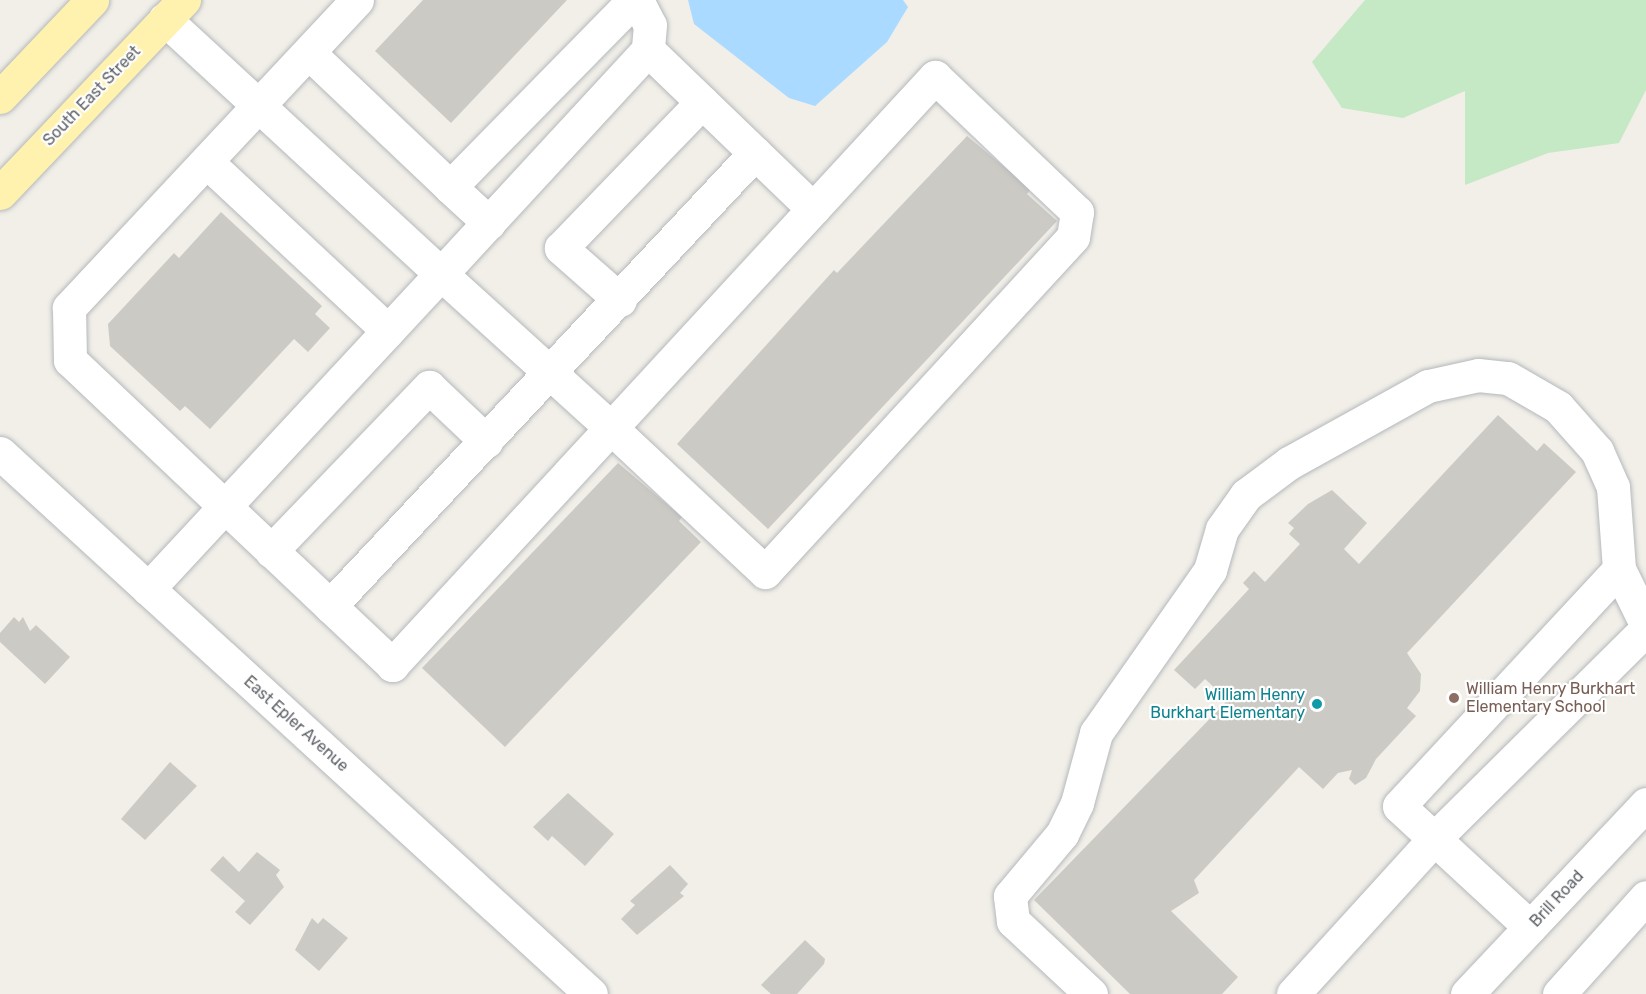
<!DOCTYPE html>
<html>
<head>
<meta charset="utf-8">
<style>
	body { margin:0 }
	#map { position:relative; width:1646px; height:994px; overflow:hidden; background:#f1efe8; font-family:Rubik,sans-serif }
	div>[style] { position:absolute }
	.green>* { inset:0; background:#c5e8c5 }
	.water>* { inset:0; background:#aadaff }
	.building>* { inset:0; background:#cccac5 }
	.roads { filter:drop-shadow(0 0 2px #b5b8bc) drop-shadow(0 0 2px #b5b8bc) }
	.minor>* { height:33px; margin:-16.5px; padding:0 16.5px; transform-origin:16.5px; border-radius:16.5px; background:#fff }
	.major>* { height:33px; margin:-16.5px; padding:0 16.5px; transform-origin:16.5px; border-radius:16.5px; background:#fff2af }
	.dots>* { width:16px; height:16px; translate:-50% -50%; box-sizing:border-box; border:3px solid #fff; border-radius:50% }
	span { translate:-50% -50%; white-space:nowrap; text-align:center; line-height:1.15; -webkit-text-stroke:4.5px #fff; paint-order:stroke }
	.street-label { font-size:16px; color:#5f6368 }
	.education-label { font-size:16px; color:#785e54 }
	.left { translate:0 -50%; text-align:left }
	.culture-label { font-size:16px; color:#0d838f }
	.right { translate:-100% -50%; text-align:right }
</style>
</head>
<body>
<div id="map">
	<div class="green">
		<i style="clip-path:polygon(1365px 0,1646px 0,1646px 90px,1619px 143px,1548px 153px,1465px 185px,1465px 91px,1403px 118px,1342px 108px,1312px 62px)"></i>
	</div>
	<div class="water">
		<i style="clip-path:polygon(688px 0,903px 0,908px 7px,887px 42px,815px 106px,789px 98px,694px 24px)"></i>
	</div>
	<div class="building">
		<i style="clip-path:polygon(423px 0,567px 0,451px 123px,375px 51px)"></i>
		<i style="clip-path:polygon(967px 136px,1031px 189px,1027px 194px,1057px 221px,768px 529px,677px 444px,834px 270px,837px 273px)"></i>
		<i style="clip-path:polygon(221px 212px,322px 306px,315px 314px,330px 328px,308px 352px,294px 339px,210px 429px,185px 406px,180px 411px,110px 346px,108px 324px,174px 253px,179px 258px)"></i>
		<i style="clip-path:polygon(1498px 415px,1537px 451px,1544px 443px,1576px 472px,1407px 653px,1421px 674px,1420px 691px,1407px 708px,1416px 716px,1376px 759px,1366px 778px,1355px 785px,1349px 779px,1352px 770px,1338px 773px,1323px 789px,1299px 767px,1194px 880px,1199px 893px,1171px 911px,1238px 977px,1222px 994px,1130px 994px,1034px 900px,1228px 700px,1205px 679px,1195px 689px,1174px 670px,1249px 589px,1243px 583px,1254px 571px,1265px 582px,1300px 544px,1289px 534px,1294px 528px,1288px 523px,1308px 504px,1332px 490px,1367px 523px,1344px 549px,1359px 564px)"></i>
		<i style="clip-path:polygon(618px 463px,682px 517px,679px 521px,701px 542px,505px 747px,422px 668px)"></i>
		<i style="clip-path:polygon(14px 617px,19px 622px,23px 617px,30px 631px,36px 625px,70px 657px,45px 684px,0 642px,0 633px)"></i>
		<i style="clip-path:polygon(170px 762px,197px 786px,145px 840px,121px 819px)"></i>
		<i style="clip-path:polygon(568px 793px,614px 834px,585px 866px,552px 836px,548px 841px,533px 827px)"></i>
		<i style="clip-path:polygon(257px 852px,280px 870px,276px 875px,284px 887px,250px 925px,235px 912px,245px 901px,210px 870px,223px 856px,239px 872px)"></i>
		<i style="clip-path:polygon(670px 865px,688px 884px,680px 893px,684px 896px,637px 935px,621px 919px,635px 905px,630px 901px)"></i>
		<i style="clip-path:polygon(312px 918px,318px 924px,323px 918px,348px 938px,319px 971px,295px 950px)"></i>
		<i style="clip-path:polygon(805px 940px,825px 959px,824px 964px,797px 994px,771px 994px,761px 985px)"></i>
	</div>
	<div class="roads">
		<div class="minor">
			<i style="left:357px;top:0;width:422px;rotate:133.1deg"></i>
			<i style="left:69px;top:308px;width:52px;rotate:88.9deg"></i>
			<i style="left:70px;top:360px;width:444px;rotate:43.4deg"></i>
			<i style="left:392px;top:665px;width:323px;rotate:-47.3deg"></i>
			<i style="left:611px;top:428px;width:298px;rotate:-47.3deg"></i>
			<i style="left:813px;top:209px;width:180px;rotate:-47.3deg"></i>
			<i style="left:935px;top:77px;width:196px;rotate:43.6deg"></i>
			<i style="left:1077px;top:212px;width:25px;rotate:99deg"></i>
			<i style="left:1073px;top:237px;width:455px;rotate:132.6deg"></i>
			<i style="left:765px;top:572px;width:211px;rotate:-136.9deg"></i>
			<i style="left:611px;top:428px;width:229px;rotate:-137.8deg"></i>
			<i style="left:441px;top:274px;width:305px;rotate:-47.3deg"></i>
			<i style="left:648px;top:50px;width:229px;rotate:43.9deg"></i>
			<i style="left:637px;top:0;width:28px;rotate:63deg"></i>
			<i style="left:650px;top:25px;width:25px;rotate:95deg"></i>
			<i style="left:309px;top:53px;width:195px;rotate:43.5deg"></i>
			<i style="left:450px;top:187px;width:262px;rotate:-45.5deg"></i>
			<i style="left:208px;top:163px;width:246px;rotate:43deg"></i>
			<i style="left:450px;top:187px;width:53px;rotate:42.7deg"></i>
			<i style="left:620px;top:300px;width:79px;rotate:-138.6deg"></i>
			<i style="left:561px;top:248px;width:203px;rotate:-46deg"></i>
			<i style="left:0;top:453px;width:801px;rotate:42.47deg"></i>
			<i style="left:271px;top:551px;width:228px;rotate:-46.1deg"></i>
			<i style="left:429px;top:387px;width:79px;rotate:43.5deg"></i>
			<i style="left:148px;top:589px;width:430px;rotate:-47.1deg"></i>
			<i style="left:441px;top:274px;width:376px;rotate:-137.3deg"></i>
			<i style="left:330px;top:606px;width:621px;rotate:-46.83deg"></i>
			<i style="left:1530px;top:927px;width:178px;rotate:-137.3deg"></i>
			<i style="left:1399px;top:806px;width:323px;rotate:-47.1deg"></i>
			<i style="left:1091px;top:994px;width:107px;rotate:-136.9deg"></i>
			<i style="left:1013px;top:921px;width:25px;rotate:-97deg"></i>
			<i style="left:1010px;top:896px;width:81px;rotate:-50deg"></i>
			<i style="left:1062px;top:834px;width:34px;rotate:-64deg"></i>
			<i style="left:1077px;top:803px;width:73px;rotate:-74.8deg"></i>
			<i style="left:1096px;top:733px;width:199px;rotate:-55deg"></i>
			<i style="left:1210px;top:570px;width:43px;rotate:-73.7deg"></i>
			<i style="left:1222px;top:529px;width:42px;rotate:-54.8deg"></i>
			<i style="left:1246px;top:495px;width:54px;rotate:-36.7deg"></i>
			<i style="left:1289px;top:463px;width:159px;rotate:-29deg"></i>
			<i style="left:1428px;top:386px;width:51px;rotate:-12.4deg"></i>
			<i style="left:1478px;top:375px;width:30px;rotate:6deg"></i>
			<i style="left:1508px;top:378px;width:58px;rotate:30.1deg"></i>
			<i style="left:1558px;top:407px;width:59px;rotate:48.4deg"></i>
			<i style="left:1597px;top:451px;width:39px;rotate:66deg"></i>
			<i style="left:1613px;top:487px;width:82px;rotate:85.8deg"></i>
			<i style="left:1619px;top:569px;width:61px;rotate:63.9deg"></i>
			<i style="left:1293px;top:994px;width:210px;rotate:-47.7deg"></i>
			<i style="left:1434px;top:839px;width:298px;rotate:-44.7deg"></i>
			<i style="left:1467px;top:994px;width:261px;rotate:-46.7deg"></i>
			<i style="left:1559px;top:994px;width:130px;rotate:-48.1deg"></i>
		</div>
		<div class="major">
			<i style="left:0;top:97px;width:134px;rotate:-46.5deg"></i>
			<i style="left:0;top:193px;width:267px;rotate:-46.4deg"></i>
		</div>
	</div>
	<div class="dots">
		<i style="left:1454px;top:698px;background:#8d6e63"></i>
		<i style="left:1317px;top:704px;background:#0f9aa8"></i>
	</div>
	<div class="street-label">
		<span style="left:92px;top:96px;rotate:-46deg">South East Street</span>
		<span style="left:296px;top:724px;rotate:42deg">East Epler Avenue</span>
		<span style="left:1557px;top:899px;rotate:-47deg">Brill Road</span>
	</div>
	<div class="education-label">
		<span class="left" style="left:1466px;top:698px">William Henry Burkhart<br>Elementary School</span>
	</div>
	<div class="culture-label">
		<span class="right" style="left:1305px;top:704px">William Henry<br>Burkhart Elementary</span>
	</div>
</div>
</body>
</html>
